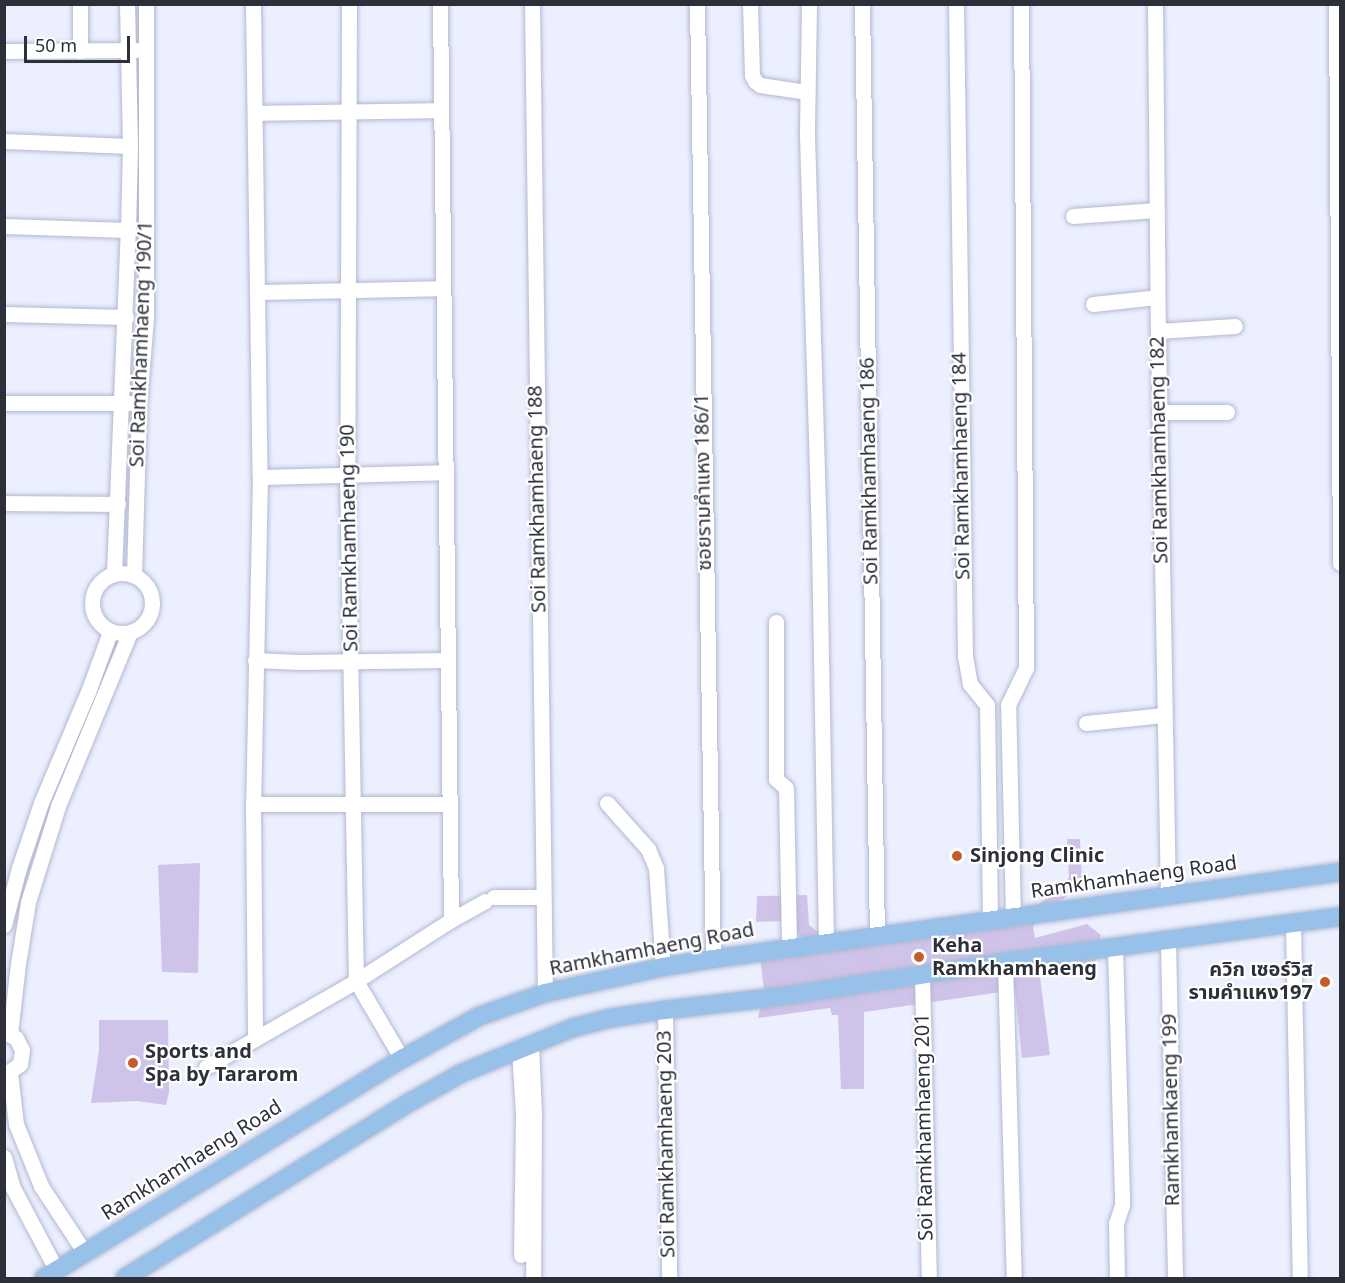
<!DOCTYPE html>
<html>
<head>
<meta charset="utf-8">
<style>
	body { margin:0 }
	#map { position:relative; width:1345px; height:1283px; overflow:hidden; background:#ebeffe; font-family:Georgia,"Noto Sans Thai",serif }
	div>[style] { position:absolute }
	.building>* { inset:0; background:#d0c3e9 }
	.roads { filter:drop-shadow(0 0 2px #b2b8d1) drop-shadow(0 0 2px #b2b8d1) }
	.minor>* { height:15px; margin:-7.5px; padding:0 7.5px; transform-origin:7.5px; border-radius:7.5px; background:#fff }
	.minor>.ring { margin:-7.5px; padding:0; box-sizing:content-box; background:none; border:15px solid #fff; border-radius:50% }
	.major>* { height:18px; margin:-9px; padding:0 9px; transform-origin:9px; border-radius:9px; background:#97c1e8 }
	.dots>* { width:16px; height:16px; translate:-50% -50%; box-sizing:border-box; border:3px solid #fff; border-radius:50% }
	span { translate:-50% -50%; white-space:nowrap; text-align:center; line-height:1.15; -webkit-text-stroke:4.5px #fff; paint-order:stroke }
	.street-label { font-size:20px; color:#2d2f39 }
	.poi-label { font-size:20px; color:#2d2f39; font-weight:700 }
	.left { translate:0 -50%; text-align:left }
	.right { translate:-100% -50%; text-align:right }
	.frame { position:absolute; inset:0; border:6px solid #2d2f39; pointer-events:none }
	.scale { position:absolute; left:24px; top:36px; width:106px; height:27px; box-sizing:border-box; border:3px solid #2d2f39; border-top:0; padding-left:8px; font-size:18px; line-height:21px; white-space:nowrap; color:#2d2f39; -webkit-text-stroke:4px #fff; paint-order:stroke }
</style>
</head>
<body>
<div id="map">
	<div class="building">
		<i style="clip-path:polygon(1067px 839px,1080px 839px,1082px 882px,1033px 926px,1035px 938px,1087px 924px,1101px 935px,1093px 970px,1040px 977px,1050px 1055px,1022px 1058px,1015px 990px,864px 1012px,864px 1089px,841px 1089px,838px 1015px,832px 1015px,830px 1008px,758px 1018px,764px 991px,760px 957px,817px 950px,783px 921px,756px 922px,757px 896px,807px 895px,809px 925px,829px 940px,1029px 913px,1069px 878px)"></i>
		<i style="clip-path:polygon(200px 863px,198px 973px,162px 972px,158px 865px)"></i>
		<i style="clip-path:polygon(99px 1020px,168px 1020px,169px 1092px,166px 1105px,137px 1101px,91px 1103px,99px 1050px)"></i>
	</div>
	<div class="roads">
		<div class="minor">
			<i style="left:80px;top:4px;width:47px;rotate:90deg"></i>
			<i style="left:253px;top:4px;width:473px;rotate:89.2deg"></i>
			<i style="left:260px;top:477px;width:327px;rotate:91.2deg"></i>
			<i style="left:253px;top:804px;width:235px;rotate:89.5deg"></i>
			<i style="left:349px;top:4px;width:469px;rotate:90.2deg"></i>
			<i style="left:347px;top:473px;width:508px;rotate:88.99deg"></i>
			<i style="left:356px;top:981px;width:91px;rotate:59.5deg"></i>
			<i style="left:440px;top:4px;width:916px;rotate:89.31deg"></i>
			<i style="left:532px;top:4px;width:989px;rotate:89.25deg"></i>
			<i style="left:697px;top:4px;width:955px;rotate:89.04deg"></i>
			<i style="left:750px;top:4px;width:71px;rotate:88.4deg"></i>
			<i style="left:752px;top:75px;width:7px;rotate:63deg"></i>
			<i style="left:755px;top:81px;width:6px;rotate:39deg"></i>
			<i style="left:760px;top:85px;width:48px;rotate:8.5deg"></i>
			<i style="left:809px;top:4px;width:131px;rotate:90.9deg"></i>
			<i style="left:807px;top:135px;width:407px;rotate:88.3deg"></i>
			<i style="left:819px;top:542px;width:401px;rotate:89deg"></i>
			<i style="left:862px;top:4px;width:933px;rotate:89.08deg"></i>
			<i style="left:956px;top:4px;width:652px;rotate:89.21deg"></i>
			<i style="left:965px;top:656px;width:28px;rotate:80deg"></i>
			<i style="left:970px;top:684px;width:27px;rotate:51deg"></i>
			<i style="left:987px;top:705px;width:216px;rotate:89.2deg"></i>
			<i style="left:1155px;top:4px;width:327px;rotate:89.5deg"></i>
			<i style="left:1158px;top:331px;width:565px;rotate:88.99deg"></i>
			<i style="left:1336px;top:4px;width:559px;rotate:89.59deg"></i>
			<i style="left:4px;top:51px;width:132px;rotate:-0.4deg"></i>
			<i style="left:255px;top:113px;width:186px;rotate:-0.9deg"></i>
			<i style="left:4px;top:141px;width:126px;rotate:2.3deg"></i>
			<i style="left:1073px;top:216px;width:84px;rotate:-4.1deg"></i>
			<i style="left:4px;top:226px;width:124px;rotate:1.8deg"></i>
			<i style="left:257px;top:292px;width:186px;rotate:-1.2deg"></i>
			<i style="left:1093px;top:304px;width:64px;rotate:-6.2deg"></i>
			<i style="left:4px;top:314px;width:122px;rotate:1.4deg"></i>
			<i style="left:1158px;top:331px;width:77px;rotate:-3.7deg"></i>
			<i style="left:4px;top:403px;width:126px"></i>
			<i style="left:1159px;top:412px;width:68px"></i>
			<i style="left:260px;top:477px;width:186px;rotate:-1.5deg"></i>
			<i style="left:4px;top:503px;width:114px;rotate:0.5deg"></i>
			<i class="ring" style="left:92px;top:573px;width:45px;height:45px"></i>
			<i style="left:114px;top:574px;width:344px;rotate:-87.7deg"></i>
			<i style="left:128px;top:230px;width:84px;rotate:-88.6deg"></i>
			<i style="left:130px;top:146px;width:142px;rotate:-91.2deg"></i>
			<i style="left:134px;top:575px;width:172px;rotate:-88.3deg"></i>
			<i style="left:139px;top:403px;width:85px;rotate:-85.3deg"></i>
			<i style="left:146px;top:318px;width:314px;rotate:-90deg"></i>
			<i style="left:776px;top:622px;width:157px;rotate:90deg"></i>
			<i style="left:776px;top:779px;width:13px;rotate:42deg"></i>
			<i style="left:786px;top:788px;width:160px;rotate:88.9deg"></i>
			<i style="left:255px;top:660px;width:44px;rotate:2.6deg"></i>
			<i style="left:299px;top:662px;width:149px;rotate:-0.8deg"></i>
			<i style="left:1086px;top:723px;width:78px;rotate:-5.9deg"></i>
			<i style="left:607px;top:803px;width:62px;rotate:48.3deg"></i>
			<i style="left:648px;top:849px;width:21px;rotate:67deg"></i>
			<i style="left:656px;top:868px;width:99px;rotate:86deg"></i>
			<i style="left:253px;top:804px;width:195px"></i>
			<i style="left:494px;top:897px;width:48px"></i>
			<i style="left:1013px;top:918px;width:213px;rotate:-91.3deg"></i>
			<i style="left:1008px;top:705px;width:41px;rotate:-64.1deg"></i>
			<i style="left:1026px;top:668px;width:664px;rotate:-90.43deg"></i>
			<i style="left:1293px;top:923px;width:355px;rotate:88.9deg"></i>
			<i style="left:4px;top:925px;width:59px;rotate:-75.3deg"></i>
			<i style="left:19px;top:868px;width:69px;rotate:-71.3deg"></i>
			<i style="left:41px;top:803px;width:121px;rotate:-67.1deg"></i>
			<i style="left:88px;top:692px;width:64px;rotate:-69.9deg"></i>
			<i style="left:1168px;top:941px;width:337px;rotate:88.8deg"></i>
			<i style="left:1115px;top:947px;width:258px;rotate:88.4deg"></i>
			<i style="left:1122px;top:1205px;width:19px;rotate:108deg"></i>
			<i style="left:1116px;top:1223px;width:55px;rotate:89deg"></i>
			<i style="left:1005px;top:962px;width:316px;rotate:88.4deg"></i>
			<i style="left:922px;top:975px;width:303px;rotate:88.7deg"></i>
			<i style="left:665px;top:1010px;width:268px;rotate:89.1deg"></i>
			<i style="left:4px;top:1032px;width:13px;rotate:27deg"></i>
			<i style="left:16px;top:1038px;width:13px;rotate:63deg"></i>
			<i style="left:22px;top:1050px;width:14px;rotate:98deg"></i>
			<i style="left:20px;top:1064px;width:19px;rotate:145deg"></i>
			<i style="left:10px;top:1034px;width:70px;rotate:-83.5deg"></i>
			<i style="left:18px;top:964px;width:63px;rotate:-80.8deg"></i>
			<i style="left:28px;top:902px;width:101px;rotate:-72.6deg"></i>
			<i style="left:58px;top:806px;width:188px;rotate:-67.5deg"></i>
			<i style="left:531px;top:1045px;width:68px;rotate:87.5deg"></i>
			<i style="left:534px;top:1113px;width:165px;rotate:90.3deg"></i>
			<i style="left:519px;top:1049px;width:65px;rotate:86.5deg"></i>
			<i style="left:523px;top:1114px;width:141px;rotate:90.8deg"></i>
			<i style="left:206px;top:1067px;width:173px;rotate:-29.8deg"></i>
			<i style="left:356px;top:981px;width:113px;rotate:-32.7deg"></i>
			<i style="left:451px;top:920px;width:39px;rotate:-29deg"></i>
			<i style="left:10px;top:1073px;width:51px;rotate:83.3deg"></i>
			<i style="left:16px;top:1124px;width:67px;rotate:68deg"></i>
			<i style="left:41px;top:1186px;width:80px;rotate:56.7deg"></i>
			<i style="left:4px;top:1157px;width:32px;rotate:74deg"></i>
			<i style="left:13px;top:1188px;width:94px;rotate:62.1deg"></i>
		</div>
		<div class="major">
			<i style="left:44px;top:1278px;width:420px;rotate:-31.5deg"></i>
			<i style="left:402px;top:1059px;width:89px;rotate:-28.9deg"></i>
			<i style="left:480px;top:1016px;width:69px;rotate:-19.5deg"></i>
			<i style="left:545px;top:993px;width:121px;rotate:-12.4deg"></i>
			<i style="left:663px;top:967px;width:51px;rotate:-9.1deg"></i>
			<i style="left:713px;top:959px;width:633px;rotate:-7.9deg"></i>
			<i style="left:125px;top:1278px;width:337px;rotate:-31.7deg"></i>
			<i style="left:412px;top:1101px;width:57px;rotate:-29.2deg"></i>
			<i style="left:462px;top:1073px;width:119px;rotate:-22.2deg"></i>
			<i style="left:572px;top:1028px;width:40px;rotate:-14.4deg"></i>
			<i style="left:611px;top:1018px;width:55px;rotate:-8.4deg"></i>
			<i style="left:665px;top:1010px;width:113px;rotate:-6.6deg"></i>
			<i style="left:777px;top:997px;width:231px;rotate:-8.7deg"></i>
			<i style="left:1005px;top:962px;width:338px;rotate:-7.7deg"></i>
		</div>
	</div>
	<div class="dots">
		<i style="left:957px;top:856px;background:#c35e2b"></i>
		<i style="left:919px;top:957px;background:#c35e2b"></i>
		<i style="left:1325px;top:982px;background:#c35e2b"></i>
		<i style="left:133px;top:1063px;background:#c35e2b"></i>
	</div>
	<div class="street-label">
		<span style="left:142px;top:344px;rotate:-88deg">Soi Ramkhamhaeng 190/1</span>
		<span style="left:1160px;top:450px;rotate:-91deg">Soi Ramkhamhaeng 182</span>
		<span style="left:962px;top:466px;rotate:-91deg">Soi Ramkhamhaeng 184</span>
		<span style="left:870px;top:471px;rotate:-91deg">Soi Ramkhamhaeng 186</span>
		<span style="left:704px;top:482px;rotate:-91deg">ซอยรามคำแหง 186/1</span>
		<span style="left:538px;top:499px;rotate:-91deg">Soi Ramkhamhaeng 188</span>
		<span style="left:350px;top:538px;rotate:-91deg">Soi Ramkhamhaeng 190</span>
		<span style="left:1134px;top:878px;rotate:-8deg">Ramkhamhaeng Road</span>
		<span style="left:652px;top:950px;rotate:-11deg">Ramkhamhaeng Road</span>
		<span style="left:1172px;top:1110px;rotate:-91deg">Ramkhamkaeng 199</span>
		<span style="left:925px;top:1127px;rotate:-91deg">Soi Ramkhamhaeng 201</span>
		<span style="left:667px;top:1144px;rotate:-91deg">Soi Ramkhamhaeng 203</span>
		<span style="left:192px;top:1161px;rotate:-32deg">Ramkhamhaeng Road</span>
	</div>
	<div class="poi-label">
		<span class="left" style="left:970px;top:856px">Sinjong Clinic</span>
		<span class="left" style="left:932px;top:958px">Keha<br>Ramkhamhaeng</span>
		<span class="right" style="left:1313px;top:982px">ควิก เซอร์วิส<br>รามคำแหง197</span>
		<span class="left" style="left:145px;top:1064px">Sports and<br>Spa by Tararom</span>
	</div>
	<div class="frame"></div>
	<div class="scale">50 m</div>
</div>
</body>
</html>
